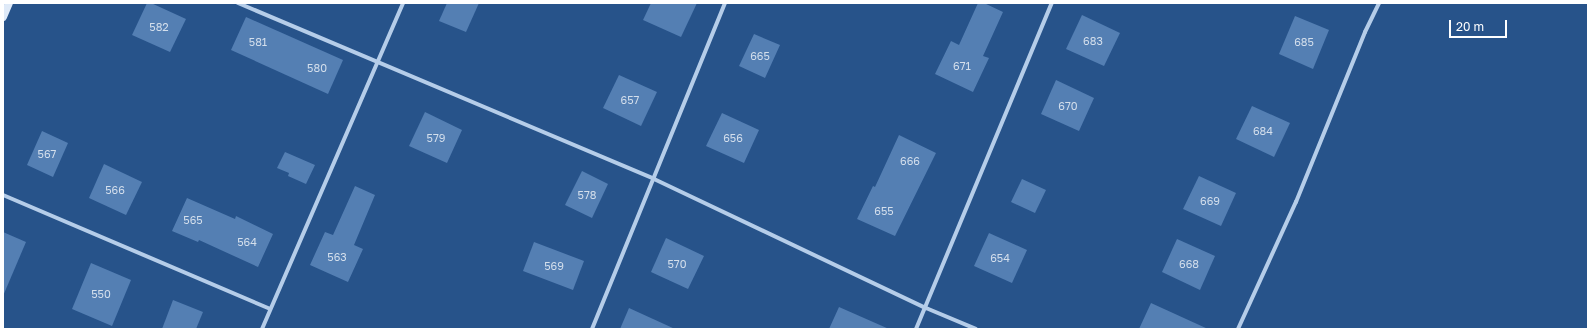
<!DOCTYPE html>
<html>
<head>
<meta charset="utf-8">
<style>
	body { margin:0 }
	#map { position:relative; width:1591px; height:332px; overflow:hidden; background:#27538a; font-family:"Golos Text",sans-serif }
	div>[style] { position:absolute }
	.building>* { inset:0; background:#547fb3 }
	.street>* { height:4px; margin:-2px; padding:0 2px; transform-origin:2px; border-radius:2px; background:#b5cde9 }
	.secondary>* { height:8px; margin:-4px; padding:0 4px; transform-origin:4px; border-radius:4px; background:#dfeaf8 }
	span { translate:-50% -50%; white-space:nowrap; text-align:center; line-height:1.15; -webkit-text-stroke:4px #27538a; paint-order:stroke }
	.number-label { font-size:11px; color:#d4dfec }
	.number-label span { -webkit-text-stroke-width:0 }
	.frame { position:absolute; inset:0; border:4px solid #fff; pointer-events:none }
	.scale { position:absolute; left:1449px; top:20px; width:58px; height:18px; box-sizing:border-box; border:2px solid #fff; border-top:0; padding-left:5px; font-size:12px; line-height:14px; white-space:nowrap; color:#fff; -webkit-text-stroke:3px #27538a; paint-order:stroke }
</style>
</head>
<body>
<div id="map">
	<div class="building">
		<i style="clip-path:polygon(147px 3px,151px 3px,186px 19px,170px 52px,132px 35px)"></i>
		<i style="clip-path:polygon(447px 3px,479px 3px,466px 32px,439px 21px)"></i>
		<i style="clip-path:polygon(651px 3px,697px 3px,681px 37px,643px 20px)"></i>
		<i style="clip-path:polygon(978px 3px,984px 3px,1003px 12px,983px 56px,989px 58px,973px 92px,935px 74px,951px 41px,959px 45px)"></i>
		<i style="clip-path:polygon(1082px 15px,1120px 33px,1104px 66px,1066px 49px)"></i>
		<i style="clip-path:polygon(1295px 16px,1329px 30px,1313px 69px,1279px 54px)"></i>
		<i style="clip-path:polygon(246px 17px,343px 60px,328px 94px,231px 50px)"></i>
		<i style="clip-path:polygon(754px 34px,780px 45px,765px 78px,739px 66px)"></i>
		<i style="clip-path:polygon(619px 75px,657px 92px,641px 126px,603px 108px)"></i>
		<i style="clip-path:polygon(1056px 80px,1094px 98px,1079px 131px,1041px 114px)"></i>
		<i style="clip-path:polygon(1252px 106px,1290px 123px,1274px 157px,1236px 139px)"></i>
		<i style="clip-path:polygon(425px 112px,462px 130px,447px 163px,409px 146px)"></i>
		<i style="clip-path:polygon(722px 113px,759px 130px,744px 163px,706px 146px)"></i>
		<i style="clip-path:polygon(42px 131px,68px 143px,53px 177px,27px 165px)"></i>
		<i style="clip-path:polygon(899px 135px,936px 153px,895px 236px,857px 219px,873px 186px,875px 187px)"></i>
		<i style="clip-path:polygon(285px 152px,315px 165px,306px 184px,288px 176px,289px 173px,277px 168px)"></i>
		<i style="clip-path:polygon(104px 164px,142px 182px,126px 215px,89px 198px)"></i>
		<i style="clip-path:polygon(582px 171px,608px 184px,592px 218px,565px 205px)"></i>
		<i style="clip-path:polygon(1199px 176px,1236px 193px,1221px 226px,1183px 209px)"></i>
		<i style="clip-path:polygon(1022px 179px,1046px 190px,1035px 213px,1011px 202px)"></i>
		<i style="clip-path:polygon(355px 186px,375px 195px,354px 245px,363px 249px,348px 282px,310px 265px,325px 232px,333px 235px)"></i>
		<i style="clip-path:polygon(187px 198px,235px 219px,236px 216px,273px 234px,258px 267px,199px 240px,198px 242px,172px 231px)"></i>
		<i style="clip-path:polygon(3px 232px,26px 242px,3px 296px)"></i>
		<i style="clip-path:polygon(989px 233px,1027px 250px,1012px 283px,974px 266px)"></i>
		<i style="clip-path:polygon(666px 238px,704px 256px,688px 289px,651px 272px)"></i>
		<i style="clip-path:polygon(1177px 239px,1215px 256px,1200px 290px,1162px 272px)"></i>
		<i style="clip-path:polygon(534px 242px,584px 261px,573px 290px,523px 271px)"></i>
		<i style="clip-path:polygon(91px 263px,131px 280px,112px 326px,72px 309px)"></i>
		<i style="clip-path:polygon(173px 300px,203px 312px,196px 329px,162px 329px)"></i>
		<i style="clip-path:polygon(1151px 303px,1208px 329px,1139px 329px)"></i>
		<i style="clip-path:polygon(839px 307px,889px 329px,829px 329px)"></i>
		<i style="clip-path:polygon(629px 308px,675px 329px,620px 329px)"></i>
	</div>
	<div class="street">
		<i style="left:238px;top:3px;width:452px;rotate:22.9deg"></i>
		<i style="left:654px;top:179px;width:301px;rotate:25.4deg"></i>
		<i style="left:926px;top:308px;width:54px;rotate:22.8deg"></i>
		<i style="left:3px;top:195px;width:290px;rotate:23.1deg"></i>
		<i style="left:262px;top:329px;width:355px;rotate:-66.6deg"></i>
		<i style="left:592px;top:329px;width:352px;rotate:-67.8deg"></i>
		<i style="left:916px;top:329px;width:353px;rotate:-67.4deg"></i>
		<i style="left:1238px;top:329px;width:140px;rotate:-65.5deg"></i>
		<i style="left:1296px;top:202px;width:183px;rotate:-67.9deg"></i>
		<i style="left:1365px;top:32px;width:32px;rotate:-64deg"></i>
	</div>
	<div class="secondary">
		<i style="left:3px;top:17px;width:15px;rotate:-67deg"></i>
	</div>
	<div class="number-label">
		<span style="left:159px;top:27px">582</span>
		<span style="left:1093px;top:41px">683</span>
		<span style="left:258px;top:42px">581</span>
		<span style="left:1304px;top:42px">685</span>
		<span style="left:760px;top:56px">665</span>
		<span style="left:962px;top:66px">671</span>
		<span style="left:317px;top:68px">580</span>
		<span style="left:630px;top:100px">657</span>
		<span style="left:1068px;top:106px">670</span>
		<span style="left:1263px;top:131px">684</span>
		<span style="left:436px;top:138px">579</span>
		<span style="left:733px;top:138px">656</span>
		<span style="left:47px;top:154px">567</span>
		<span style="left:910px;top:161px">666</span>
		<span style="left:115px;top:190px">566</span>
		<span style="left:587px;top:195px">578</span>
		<span style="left:1210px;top:201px">669</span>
		<span style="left:884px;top:211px">655</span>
		<span style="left:193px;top:220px">565</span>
		<span style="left:247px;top:242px">564</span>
		<span style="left:337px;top:257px">563</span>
		<span style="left:1000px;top:258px">654</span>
		<span style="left:677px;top:264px">570</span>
		<span style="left:1189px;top:264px">668</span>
		<span style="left:554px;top:266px">569</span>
		<span style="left:101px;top:294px">550</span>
	</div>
	<div class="frame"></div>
	<div class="scale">20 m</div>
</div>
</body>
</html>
